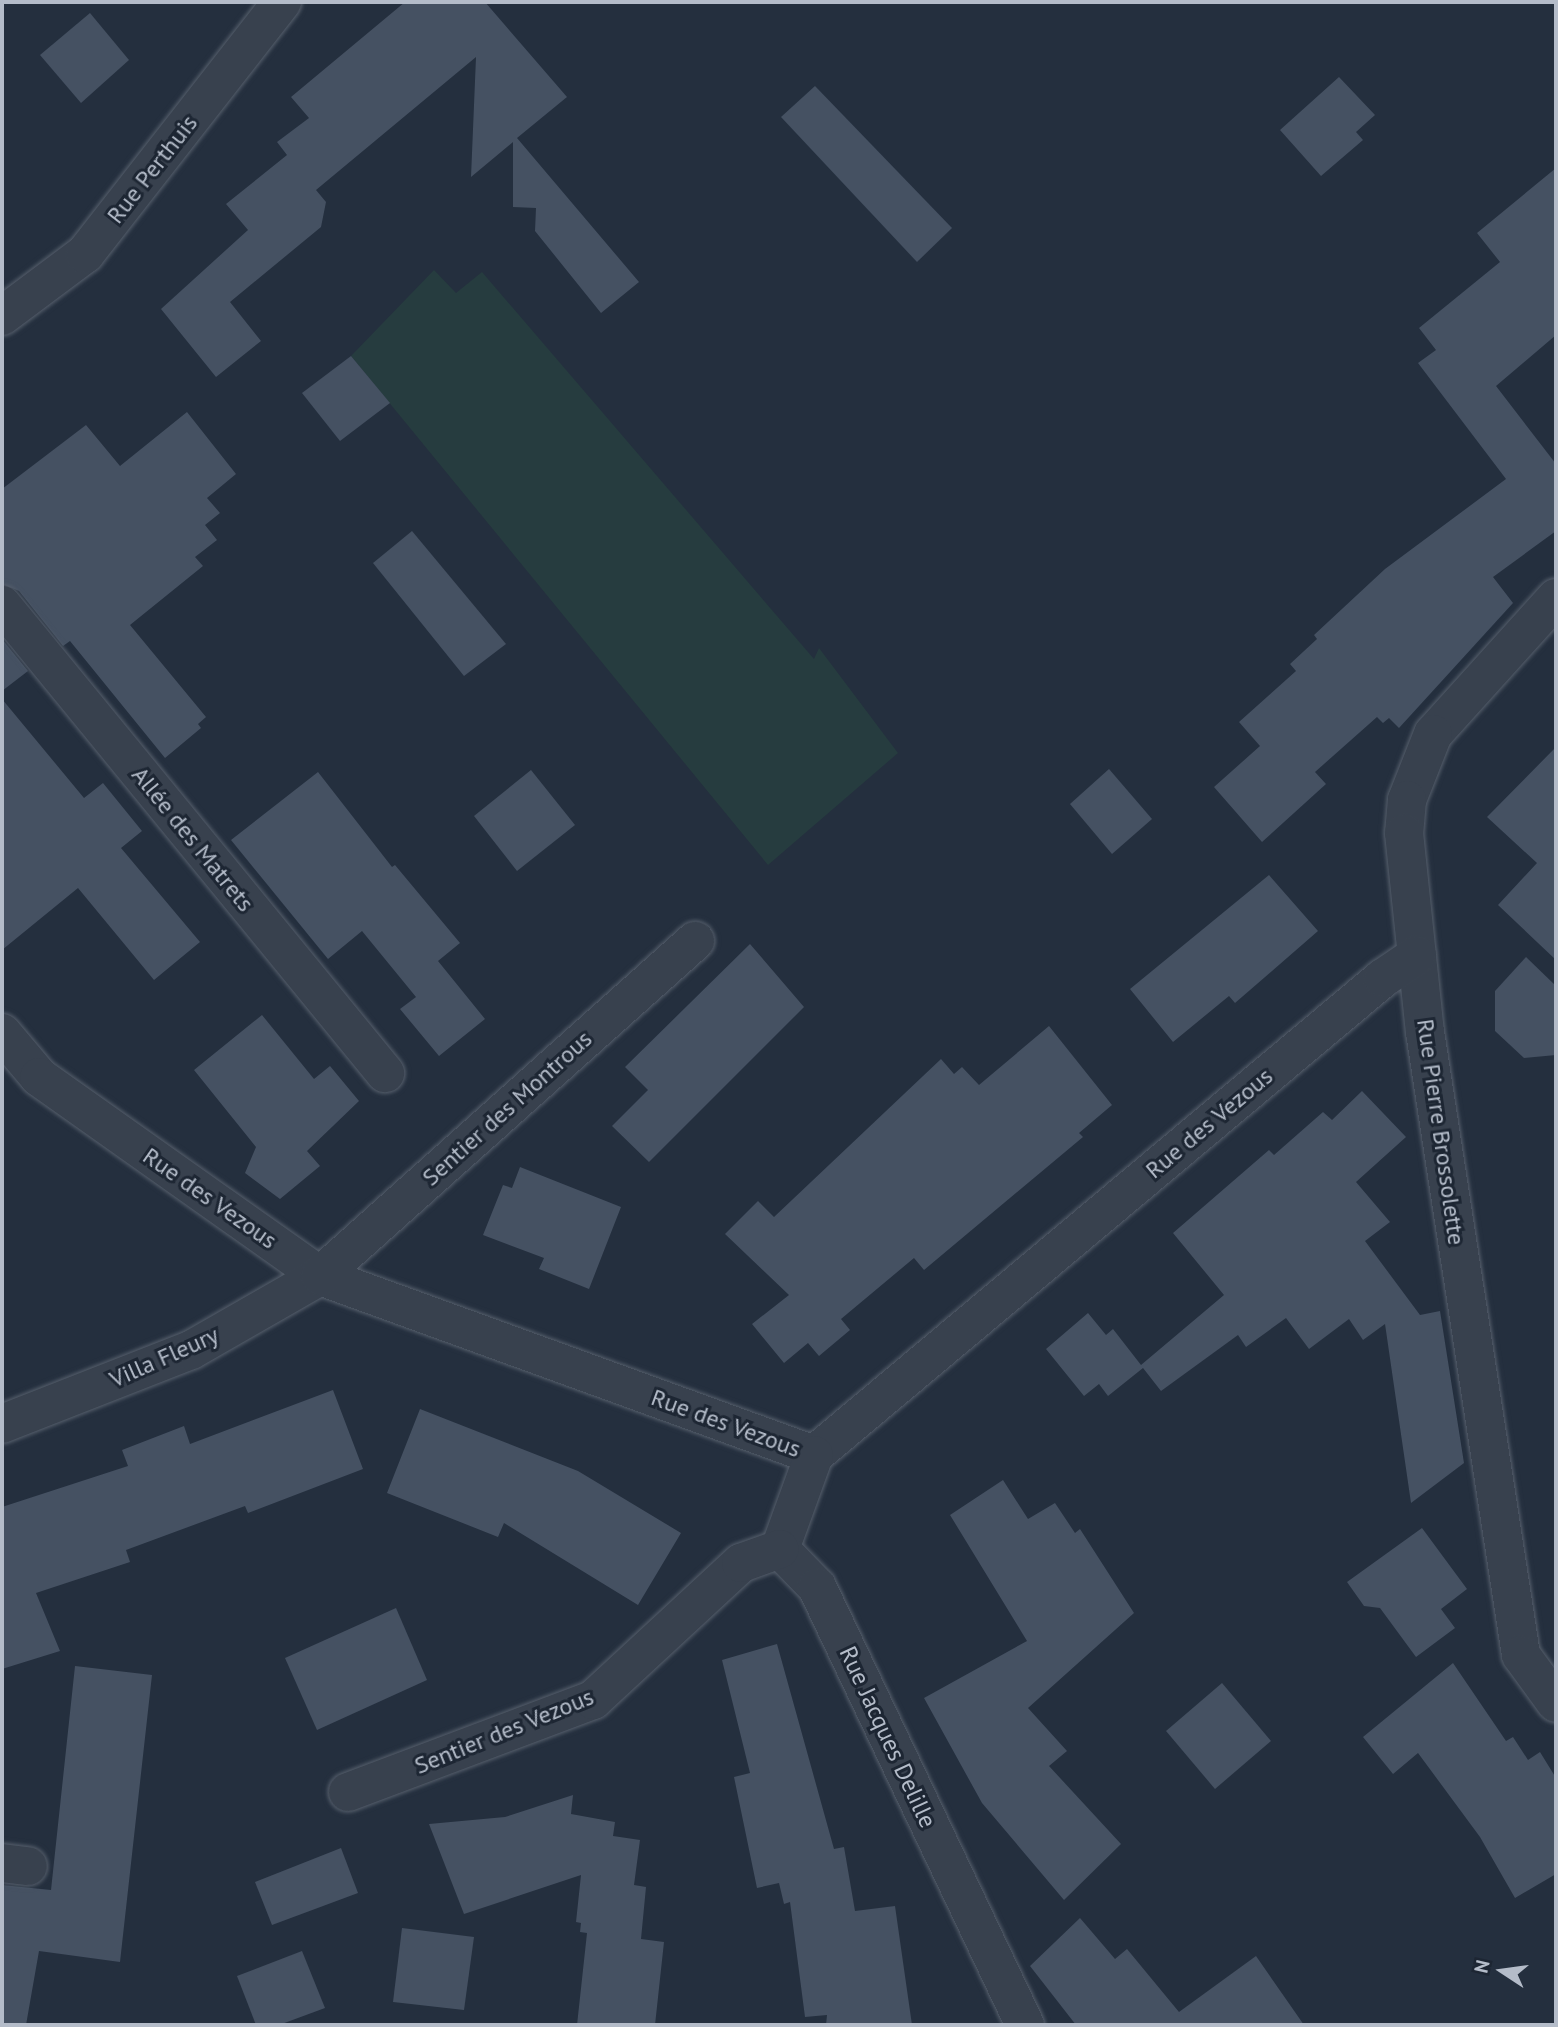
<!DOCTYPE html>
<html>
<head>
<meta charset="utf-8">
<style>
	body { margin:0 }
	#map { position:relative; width:1558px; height:2027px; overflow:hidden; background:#242f3e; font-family:"PT Sans",sans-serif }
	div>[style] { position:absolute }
	.green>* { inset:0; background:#263c3f }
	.building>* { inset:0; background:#455162 }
	.roads { filter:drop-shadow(0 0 2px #565f6c) drop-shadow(0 0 2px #565f6c) }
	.minor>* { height:38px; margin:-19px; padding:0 19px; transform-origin:19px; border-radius:19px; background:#38414e }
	span { translate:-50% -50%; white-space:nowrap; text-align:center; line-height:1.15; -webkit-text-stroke:6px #1d2633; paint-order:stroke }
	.street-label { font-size:24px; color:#b4bcc9 }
	.frame { position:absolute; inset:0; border:4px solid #b4bcc9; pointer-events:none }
	.north { position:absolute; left:1467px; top:1936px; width:70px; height:70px; -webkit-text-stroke:5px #1d2633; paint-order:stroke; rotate:283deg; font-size:19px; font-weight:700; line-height:28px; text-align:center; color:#b4bcc9 }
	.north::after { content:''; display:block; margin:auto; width:24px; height:32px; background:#b4bcc9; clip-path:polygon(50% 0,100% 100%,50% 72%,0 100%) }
</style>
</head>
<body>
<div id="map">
	<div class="green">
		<i style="clip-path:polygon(434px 270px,456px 293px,482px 272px,814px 659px,819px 648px,898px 753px,768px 865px,351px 356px)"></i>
	</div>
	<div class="building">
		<i style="clip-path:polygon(405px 2px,485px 2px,567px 97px,517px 138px,639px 282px,601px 313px,535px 231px,536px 208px,513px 207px,513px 142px,471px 177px,476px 57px,316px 190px,326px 202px,321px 227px,230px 302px,261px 341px,216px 377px,161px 309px,248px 230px,226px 204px,287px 155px,277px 142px,309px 118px,291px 97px)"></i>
		<i style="clip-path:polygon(90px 13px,129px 60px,81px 103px,40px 55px)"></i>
		<i style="clip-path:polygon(1339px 77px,1375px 115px,1356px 132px,1363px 140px,1321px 176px,1280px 130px)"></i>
		<i style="clip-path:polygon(815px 86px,952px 228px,917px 262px,781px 117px)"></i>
		<i style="clip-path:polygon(1556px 168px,1556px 335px,1496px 386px,1556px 464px,1556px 531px,1493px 577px,1513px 603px,1399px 728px,1389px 718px,1383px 723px,1377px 717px,1315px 772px,1326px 784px,1262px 842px,1214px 787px,1260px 746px,1239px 722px,1296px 671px,1290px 664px,1317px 639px,1314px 635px,1385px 569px,1506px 479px,1418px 363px,1436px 350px,1419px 328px,1500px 262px,1477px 233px)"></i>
		<i style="clip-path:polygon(351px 356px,390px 403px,340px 441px,302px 393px)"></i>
		<i style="clip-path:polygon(187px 412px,236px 474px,207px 498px,220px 513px,205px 525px,217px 540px,195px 557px,203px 566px,130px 625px,206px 717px,198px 724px,201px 728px,165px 758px,70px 641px,63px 646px,19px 591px,2px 584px,2px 489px,86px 425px,120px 466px)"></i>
		<i style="clip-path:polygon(412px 531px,506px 644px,464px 676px,373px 563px)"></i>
		<i style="clip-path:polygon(2px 639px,28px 671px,2px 691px)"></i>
		<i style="clip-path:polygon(2px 699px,84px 798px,103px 783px,142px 831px,121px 848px,200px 942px,154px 980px,78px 888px,2px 950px)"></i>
		<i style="clip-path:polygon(1556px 747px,1556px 960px,1498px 905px,1537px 863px,1487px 817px)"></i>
		<i style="clip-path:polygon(1109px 769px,1152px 819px,1112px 854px,1070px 804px)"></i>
		<i style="clip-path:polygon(531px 770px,575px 825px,517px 871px,474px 816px)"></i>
		<i style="clip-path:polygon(318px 772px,392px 867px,395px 865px,460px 943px,438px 961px,485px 1019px,439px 1056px,400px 1009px,416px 997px,362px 931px,328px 959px,231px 840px)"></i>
		<i style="clip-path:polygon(1269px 875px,1318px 931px,1235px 1003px,1229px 996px,1173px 1042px,1130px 989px)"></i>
		<i style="clip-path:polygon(750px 944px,804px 1007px,649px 1162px,612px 1126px,648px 1090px,625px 1067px)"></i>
		<i style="clip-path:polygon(1526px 957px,1556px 986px,1556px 1055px,1524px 1058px,1495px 1031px,1495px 991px)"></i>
		<i style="clip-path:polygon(262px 1015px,314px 1079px,330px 1066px,359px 1101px,307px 1151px,320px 1166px,280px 1199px,245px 1173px,256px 1147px,194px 1070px)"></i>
		<i style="clip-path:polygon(1049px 1026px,1112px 1105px,1079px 1133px,1083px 1137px,924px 1270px,914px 1258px,841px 1319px,850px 1330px,819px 1356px,808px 1343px,784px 1363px,752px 1324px,789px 1295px,725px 1234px,758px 1201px,774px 1217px,941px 1059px,954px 1074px,962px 1067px,979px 1085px)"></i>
		<i style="clip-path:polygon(1362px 1091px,1406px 1137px,1356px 1182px,1390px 1222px,1365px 1241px,1420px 1315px,1440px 1311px,1464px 1463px,1411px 1503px,1385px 1324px,1363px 1340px,1349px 1319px,1309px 1349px,1286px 1318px,1246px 1347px,1238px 1335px,1161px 1391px,1143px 1368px,1108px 1396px,1099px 1384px,1084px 1396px,1046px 1349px,1088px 1313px,1106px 1335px,1113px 1329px,1141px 1365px,1224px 1295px,1173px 1233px,1269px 1150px,1274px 1155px,1323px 1112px,1332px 1120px)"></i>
		<i style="clip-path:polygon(520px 1167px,621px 1207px,589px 1289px,539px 1269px,544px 1258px,483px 1235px,503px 1185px,512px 1188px)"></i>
		<i style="clip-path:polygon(333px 1390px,363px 1469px,248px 1513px,245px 1506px,126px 1550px,130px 1562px,36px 1593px,60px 1651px,2px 1669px,2px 1507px,128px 1466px,122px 1450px,184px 1426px,190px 1444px)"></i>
		<i style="clip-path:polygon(420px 1409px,578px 1471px,681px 1533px,638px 1605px,504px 1523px,498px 1537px,387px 1493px)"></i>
		<i style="clip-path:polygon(1003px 1480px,1028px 1519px,1055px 1503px,1075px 1533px,1080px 1529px,1134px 1613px,1028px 1708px,1067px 1751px,1049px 1766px,1121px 1844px,1064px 1900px,982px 1803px,924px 1698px,1027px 1641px,950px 1515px)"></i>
		<i style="clip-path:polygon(1422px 1528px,1467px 1589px,1441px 1609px,1455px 1628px,1416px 1657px,1380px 1608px,1364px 1606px,1347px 1582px)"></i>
		<i style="clip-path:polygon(396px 1608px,427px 1680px,317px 1730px,285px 1658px)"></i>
		<i style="clip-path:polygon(777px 1644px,834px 1849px,844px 1847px,855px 1911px,895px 1906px,912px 2025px,826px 2025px,827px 2015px,805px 2017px,790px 1902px,784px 1904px,779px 1883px,757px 1888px,734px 1777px,750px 1773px,722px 1660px)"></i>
		<i style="clip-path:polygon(1453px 1663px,1506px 1741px,1513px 1737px,1528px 1760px,1540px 1752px,1556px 1778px,1556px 1874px,1515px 1898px,1480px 1837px,1418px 1753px,1393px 1774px,1363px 1737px)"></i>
		<i style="clip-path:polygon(75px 1666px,152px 1675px,120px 1962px,39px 1951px,26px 2025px,2px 2025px,2px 1885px,51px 1890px)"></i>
		<i style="clip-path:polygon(1222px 1683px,1271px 1741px,1215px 1789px,1166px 1731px)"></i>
		<i style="clip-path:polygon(573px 1795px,571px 1814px,615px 1822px,613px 1836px,640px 1840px,634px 1885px,646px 1887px,641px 1939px,664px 1942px,655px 2025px,577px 2025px,587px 1933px,580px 1932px,581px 1923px,576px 1922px,581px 1875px,464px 1914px,429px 1824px,505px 1817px)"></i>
		<i style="clip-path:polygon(341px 1848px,358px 1893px,272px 1925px,255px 1882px)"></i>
		<i style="clip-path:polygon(1080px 1918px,1115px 1959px,1127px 1949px,1179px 2012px,1256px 1956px,1304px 2025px,1076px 2025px,1030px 1966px)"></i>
		<i style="clip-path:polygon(402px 1928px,474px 1937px,464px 2010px,393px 2002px)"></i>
		<i style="clip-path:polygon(302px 1951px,325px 2008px,279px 2025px,256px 2025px,237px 1976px)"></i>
	</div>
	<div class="roads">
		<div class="minor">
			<i style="left:2px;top:316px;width:104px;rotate:-36.8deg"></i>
			<i style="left:85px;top:254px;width:320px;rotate:-52deg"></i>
			<i style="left:1556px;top:598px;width:183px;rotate:132.1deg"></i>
			<i style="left:1433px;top:734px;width:71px;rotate:111.5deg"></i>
			<i style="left:1407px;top:800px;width:33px;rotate:95deg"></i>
			<i style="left:1404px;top:833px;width:200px;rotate:84deg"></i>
			<i style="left:1425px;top:1032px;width:630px;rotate:81.24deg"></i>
			<i style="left:1521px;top:1655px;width:59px;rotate:53.9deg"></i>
			<i style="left:2px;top:605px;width:605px;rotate:50.7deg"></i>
			<i style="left:2px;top:1033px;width:57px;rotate:49.9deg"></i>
			<i style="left:39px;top:1077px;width:344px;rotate:35.3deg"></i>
			<i style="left:320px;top:1276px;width:525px;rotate:19.92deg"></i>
			<i style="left:814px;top:1455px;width:742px;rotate:-39.97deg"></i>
			<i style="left:1383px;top:978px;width:41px;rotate:-34.1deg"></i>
			<i style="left:2px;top:1424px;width:203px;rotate:-21.4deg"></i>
			<i style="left:191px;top:1350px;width:149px;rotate:-29.8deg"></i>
			<i style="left:320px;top:1276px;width:503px;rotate:-41.78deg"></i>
			<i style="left:814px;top:1455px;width:100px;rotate:109.9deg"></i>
			<i style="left:780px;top:1549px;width:53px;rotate:45.8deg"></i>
			<i style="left:817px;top:1587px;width:485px;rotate:64.6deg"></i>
			<i style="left:348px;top:1792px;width:262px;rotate:-20.6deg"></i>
			<i style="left:593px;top:1700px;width:202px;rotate:-42.8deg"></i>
			<i style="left:741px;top:1563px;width:41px;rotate:-19.7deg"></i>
			<i style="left:2px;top:1863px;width:26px;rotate:7deg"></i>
		</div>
	</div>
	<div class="street-label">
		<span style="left:152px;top:169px;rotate:-52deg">Rue Perthuis</span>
		<span style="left:193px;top:839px;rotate:51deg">Allée des Matrets</span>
		<span style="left:507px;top:1108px;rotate:-42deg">Sentier des Montrous</span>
		<span style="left:1209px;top:1123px;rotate:-40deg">Rue des Vezous</span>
		<span style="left:1441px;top:1132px;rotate:82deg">Rue Pierre Brossolette</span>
		<span style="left:210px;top:1198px;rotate:35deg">Rue des Vezous</span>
		<span style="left:164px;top:1357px;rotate:-24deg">Villa Fleury</span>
		<span style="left:726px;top:1423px;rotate:20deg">Rue des Vezous</span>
		<span style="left:504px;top:1731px;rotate:-22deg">Sentier des Vezous</span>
		<span style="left:888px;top:1737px;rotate:65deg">Rue Jacques Delille</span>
	</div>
	<div class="frame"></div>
	<div class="north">N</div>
</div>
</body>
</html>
